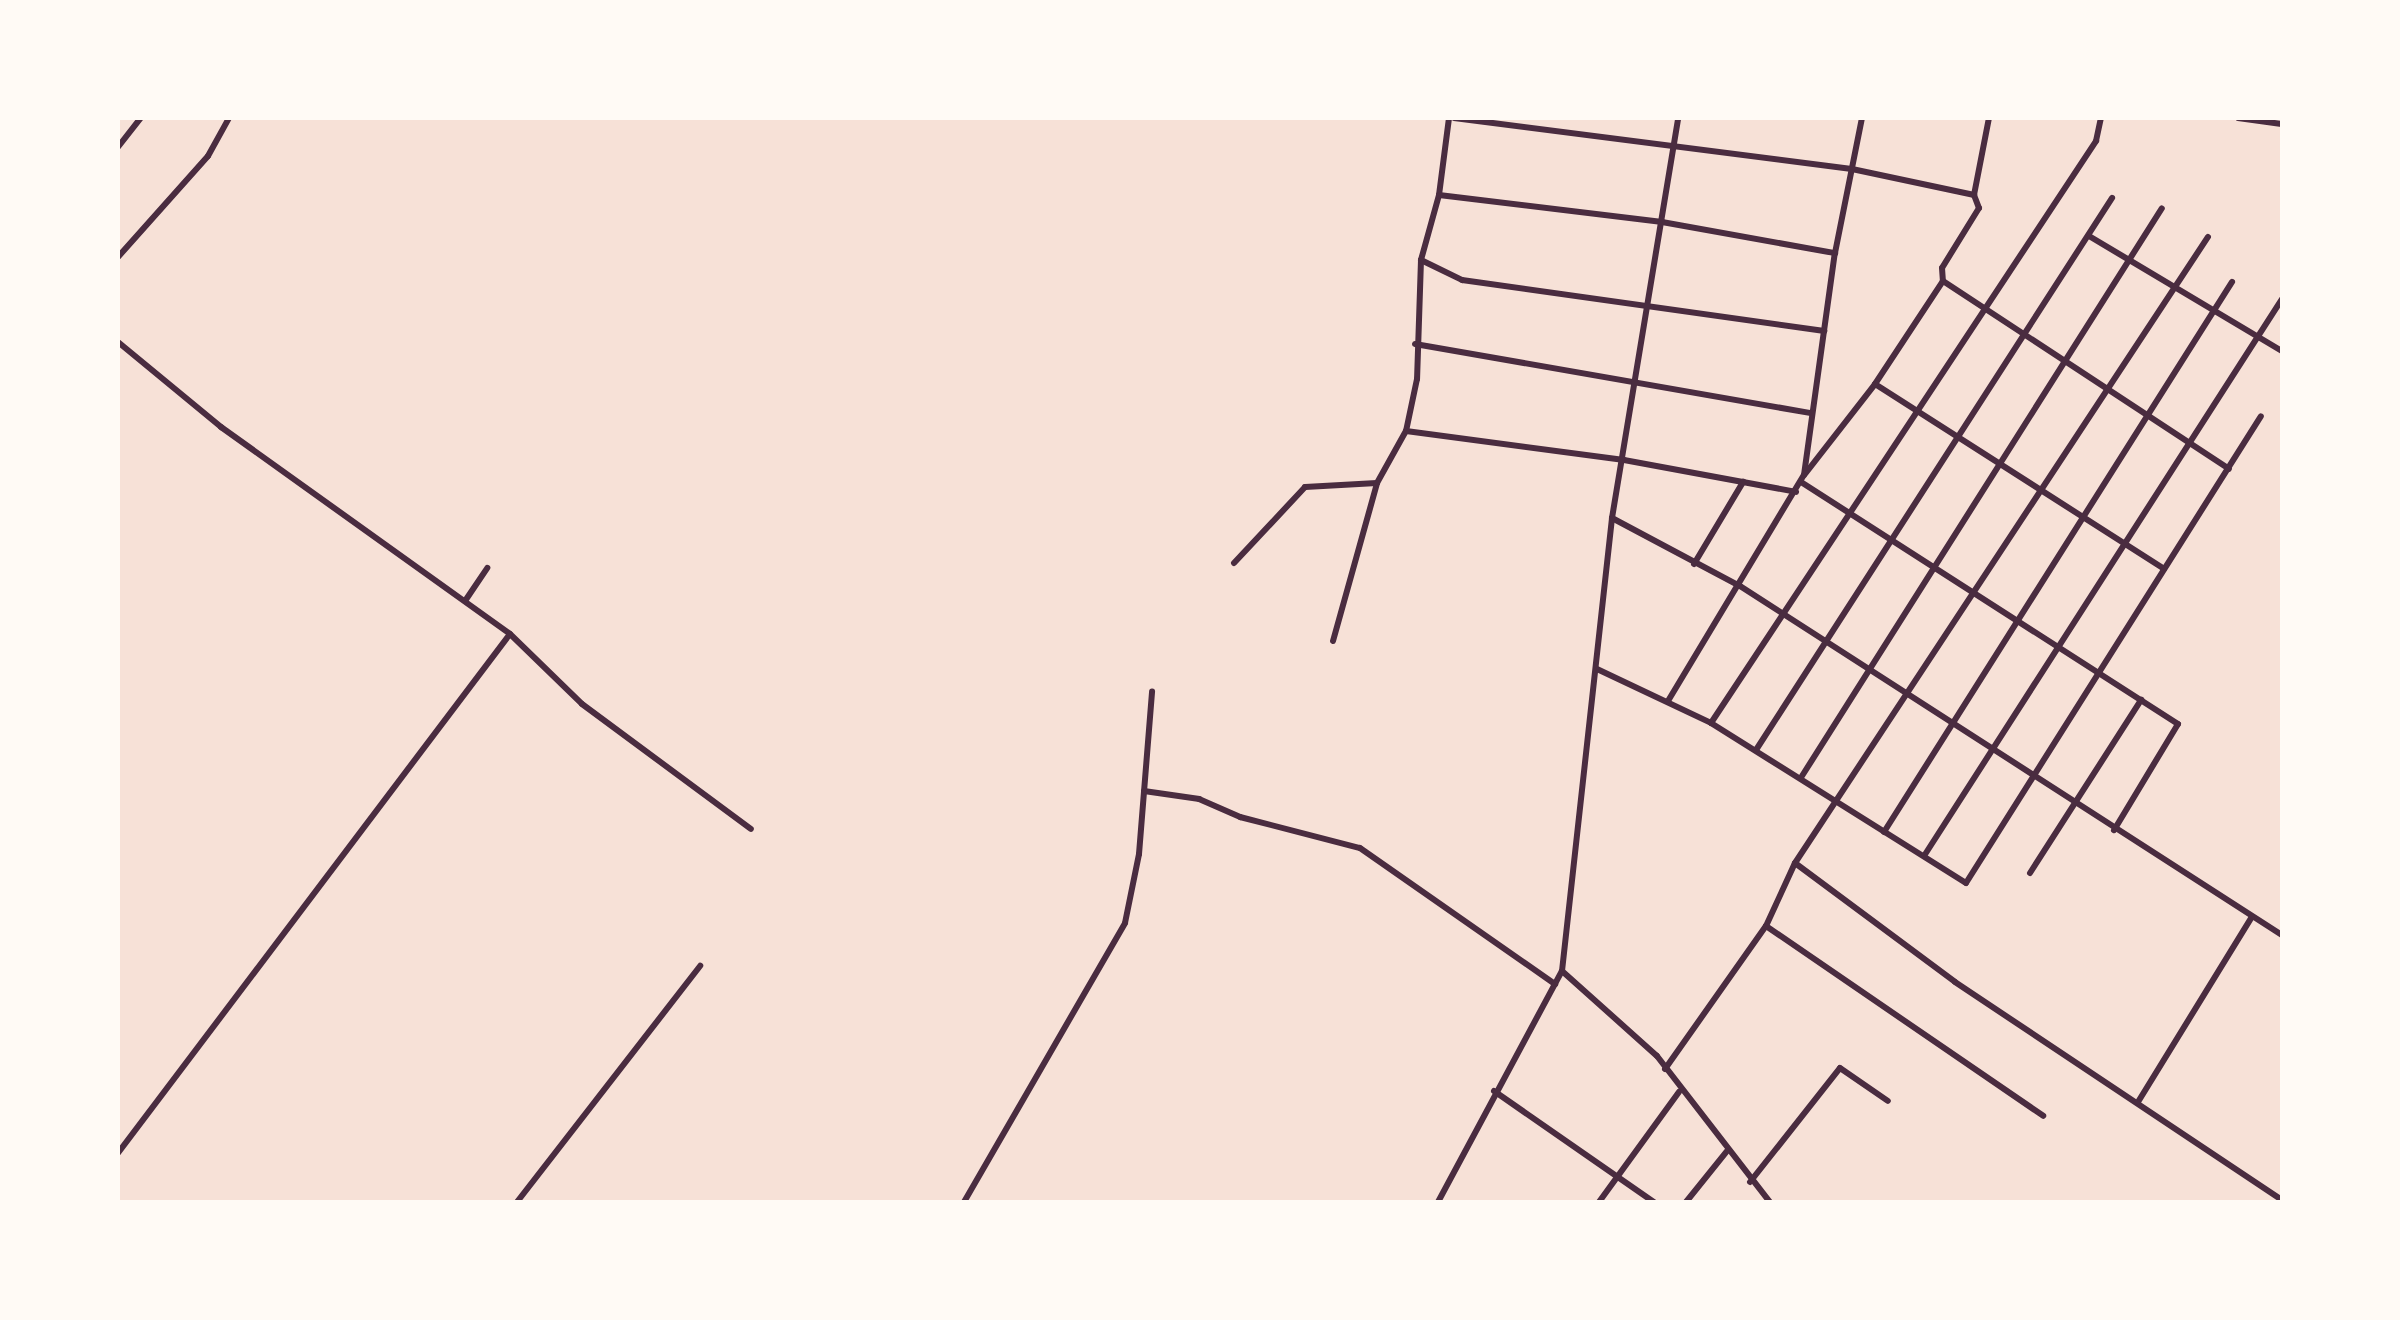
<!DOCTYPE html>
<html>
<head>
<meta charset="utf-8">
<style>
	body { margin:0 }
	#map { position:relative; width:2400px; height:1320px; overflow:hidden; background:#f7e1d7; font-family:"Roboto Serif",serif }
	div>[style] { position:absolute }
	.minor>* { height:6px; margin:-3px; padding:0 3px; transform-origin:3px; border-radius:3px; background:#4a2c40 }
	span { translate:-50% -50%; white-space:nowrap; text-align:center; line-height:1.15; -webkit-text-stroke:8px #fffaf5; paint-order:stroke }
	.frame { position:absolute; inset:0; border:120px solid #fffaf5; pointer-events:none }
</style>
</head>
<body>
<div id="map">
	<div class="minor">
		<i style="left:1449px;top:118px;width:78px;rotate:97.4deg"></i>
		<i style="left:1439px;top:195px;width:67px;rotate:105.5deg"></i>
		<i style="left:1421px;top:260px;width:119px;rotate:91.9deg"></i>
		<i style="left:1417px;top:379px;width:53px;rotate:101.9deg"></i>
		<i style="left:1406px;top:431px;width:220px;rotate:7.6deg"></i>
		<i style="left:1624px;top:460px;width:175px;rotate:10.5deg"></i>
		<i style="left:1454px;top:118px;width:401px;rotate:7.3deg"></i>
		<i style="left:1852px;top:169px;width:125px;rotate:12deg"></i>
		<i style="left:1974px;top:195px;width:14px;rotate:69deg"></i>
		<i style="left:1979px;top:208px;width:70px;rotate:121.7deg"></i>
		<i style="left:1942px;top:268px;width:13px;rotate:86deg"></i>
		<i style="left:1943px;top:281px;width:342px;rotate:33.3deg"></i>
		<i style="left:2238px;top:118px;width:44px;rotate:7.8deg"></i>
		<i style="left:118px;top:147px;width:37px;rotate:-52deg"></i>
		<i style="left:1439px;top:195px;width:225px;rotate:6.9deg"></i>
		<i style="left:1662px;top:222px;width:176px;rotate:10.2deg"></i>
		<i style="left:1974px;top:195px;width:78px;rotate:-79deg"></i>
		<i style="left:2089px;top:236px;width:225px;rotate:30.8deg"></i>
		<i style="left:118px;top:257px;width:135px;rotate:-48.3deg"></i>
		<i style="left:208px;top:156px;width:43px;rotate:-61.1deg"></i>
		<i style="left:1421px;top:260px;width:46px;rotate:26deg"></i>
		<i style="left:1462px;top:280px;width:366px;rotate:8deg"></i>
		<i style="left:118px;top:342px;width:134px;rotate:39.5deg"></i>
		<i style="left:221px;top:427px;width:355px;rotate:35.6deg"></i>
		<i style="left:510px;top:634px;width:100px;rotate:44.2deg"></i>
		<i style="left:582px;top:704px;width:210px;rotate:36.5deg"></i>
		<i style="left:1415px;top:344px;width:402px;rotate:9.9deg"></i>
		<i style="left:1875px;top:384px;width:343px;rotate:32.6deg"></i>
		<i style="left:1805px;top:474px;width:114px;rotate:-52.1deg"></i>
		<i style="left:1875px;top:384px;width:123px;rotate:-56.6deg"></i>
		<i style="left:1801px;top:482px;width:448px;rotate:32.7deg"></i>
		<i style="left:2178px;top:724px;width:124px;rotate:121.1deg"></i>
		<i style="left:1612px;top:518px;width:145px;rotate:28deg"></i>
		<i style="left:1740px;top:586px;width:645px;rotate:32.78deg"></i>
		<i style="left:1234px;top:563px;width:104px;rotate:-46.9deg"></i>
		<i style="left:1305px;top:487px;width:72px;rotate:-3.2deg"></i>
		<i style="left:1694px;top:564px;width:96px;rotate:-59.1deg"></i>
		<i style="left:465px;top:601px;width:40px;rotate:-56deg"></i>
		<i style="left:1333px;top:641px;width:164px;rotate:-74.4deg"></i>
		<i style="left:1377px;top:483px;width:60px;rotate:-60.9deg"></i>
		<i style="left:1597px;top:669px;width:126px;rotate:25.3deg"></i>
		<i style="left:1711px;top:723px;width:301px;rotate:32.1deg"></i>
		<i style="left:1966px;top:883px;width:552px;rotate:-57.72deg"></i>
		<i style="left:1668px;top:701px;width:264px;rotate:-59deg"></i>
		<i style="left:1804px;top:475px;width:224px;rotate:-82.1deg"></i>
		<i style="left:1835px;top:253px;width:138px;rotate:-78.7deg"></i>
		<i style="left:1711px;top:723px;width:698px;rotate:-56.51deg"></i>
		<i style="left:2096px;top:141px;width:24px;rotate:-78deg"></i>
		<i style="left:1756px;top:750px;width:657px;rotate:-57.18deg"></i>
		<i style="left:1802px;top:776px;width:672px;rotate:-57.63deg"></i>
		<i style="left:1144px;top:791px;width:56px;rotate:8.3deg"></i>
		<i style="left:1199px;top:799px;width:45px;rotate:23.7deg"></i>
		<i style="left:1240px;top:817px;width:124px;rotate:14.5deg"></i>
		<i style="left:1360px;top:848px;width:238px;rotate:34.9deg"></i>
		<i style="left:1884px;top:832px;width:651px;rotate:-57.68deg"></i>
		<i style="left:1924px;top:856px;width:662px;rotate:-57.27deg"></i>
		<i style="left:1795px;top:863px;width:199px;rotate:36.6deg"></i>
		<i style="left:1955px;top:982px;width:393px;rotate:33.7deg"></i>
		<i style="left:2030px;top:873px;width:206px;rotate:-57.3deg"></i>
		<i style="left:1766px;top:926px;width:336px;rotate:34.4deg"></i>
		<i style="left:1562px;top:971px;width:127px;rotate:41.8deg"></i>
		<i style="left:1657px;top:1056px;width:185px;rotate:52.3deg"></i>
		<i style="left:1665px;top:1069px;width:175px;rotate:-54.8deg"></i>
		<i style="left:1766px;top:926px;width:69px;rotate:-65.3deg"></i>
		<i style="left:1795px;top:863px;width:750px;rotate:-56.59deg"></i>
		<i style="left:1494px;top:1091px;width:195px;rotate:34.8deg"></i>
		<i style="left:2138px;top:1102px;width:217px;rotate:-58.4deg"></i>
		<i style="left:118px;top:1153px;width:650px;rotate:-52.94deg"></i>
		<i style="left:1750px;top:1182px;width:145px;rotate:-51.7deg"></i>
		<i style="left:1840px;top:1068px;width:58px;rotate:34.5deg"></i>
		<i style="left:517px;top:1202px;width:299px;rotate:-52.2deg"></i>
		<i style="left:964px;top:1202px;width:322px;rotate:-60deg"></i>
		<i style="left:1125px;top:923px;width:70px;rotate:-78.5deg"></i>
		<i style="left:1139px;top:854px;width:163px;rotate:-85.4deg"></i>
		<i style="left:1438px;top:1202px;width:262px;rotate:-61.8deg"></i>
		<i style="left:1562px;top:971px;width:456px;rotate:-83.7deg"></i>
		<i style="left:1612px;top:518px;width:405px;rotate:-80.6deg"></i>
		<i style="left:1599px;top:1202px;width:136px;rotate:-54deg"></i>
		<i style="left:1686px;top:1202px;width:65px;rotate:-51.2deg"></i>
	</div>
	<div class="frame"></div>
</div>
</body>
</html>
